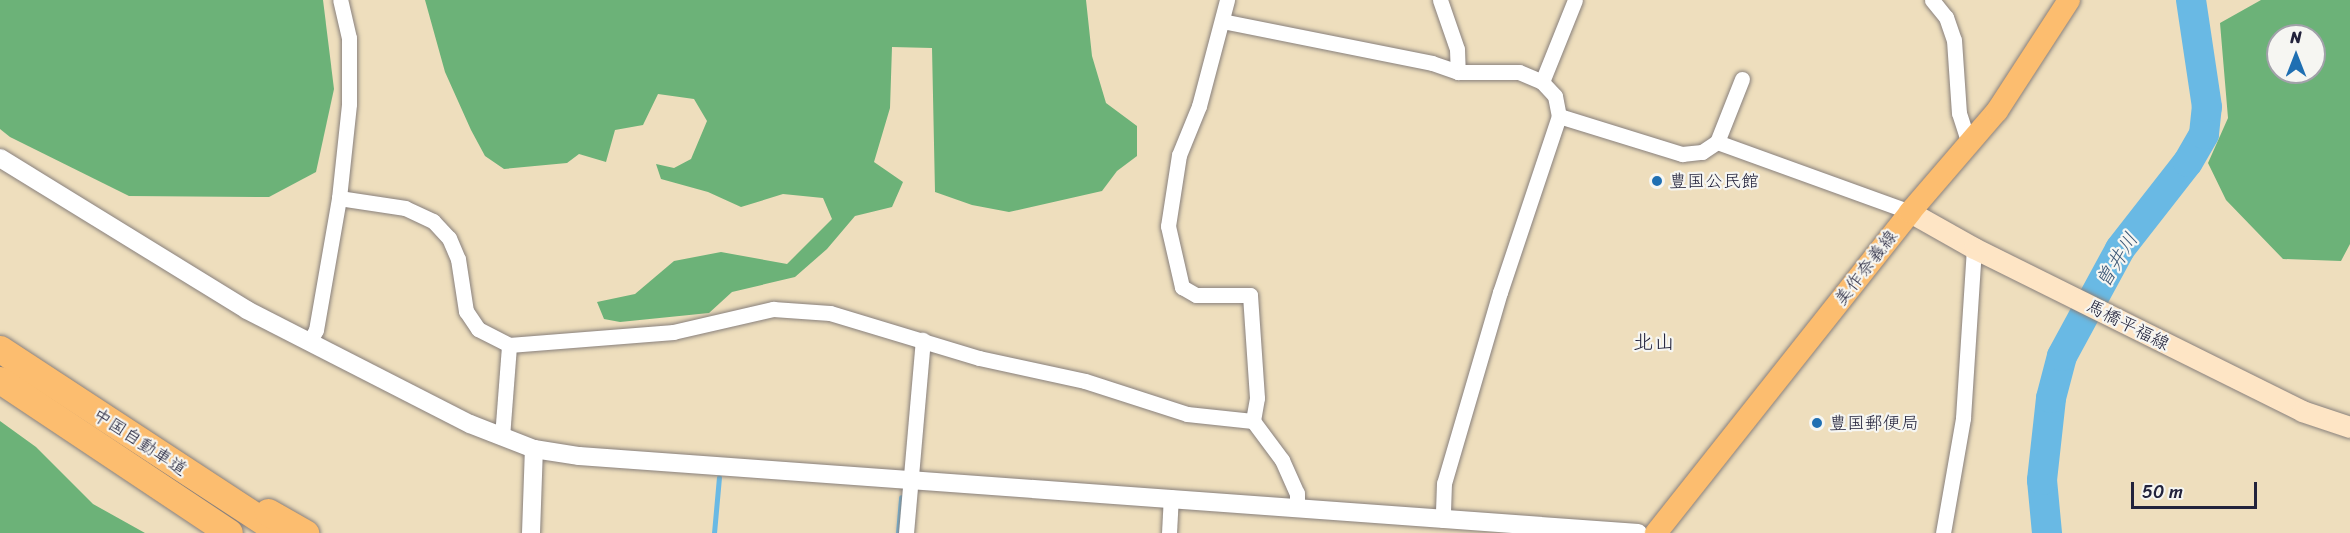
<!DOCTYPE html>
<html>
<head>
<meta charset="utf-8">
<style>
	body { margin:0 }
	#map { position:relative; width:2350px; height:533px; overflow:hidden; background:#eedebd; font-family:Sriracha,"Klee One",sans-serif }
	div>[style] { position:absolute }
	.forest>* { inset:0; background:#6cb278 }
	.stream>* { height:5px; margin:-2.5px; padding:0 2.5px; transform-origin:2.5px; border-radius:2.5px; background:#69b9e4 }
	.river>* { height:30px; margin:-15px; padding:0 15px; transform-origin:15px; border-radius:15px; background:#69b9e4 }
	.roads { filter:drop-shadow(0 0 2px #88807c) drop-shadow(0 0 2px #88807c) }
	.minor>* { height:15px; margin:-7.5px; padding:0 7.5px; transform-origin:7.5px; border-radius:7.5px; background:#fff }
	.tertiary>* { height:18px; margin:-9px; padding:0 9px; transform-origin:9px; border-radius:9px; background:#fff }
	.secondary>* { height:21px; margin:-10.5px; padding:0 10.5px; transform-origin:10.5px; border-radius:10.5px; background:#fee5c5 }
	.primary>* { height:22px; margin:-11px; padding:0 11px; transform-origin:11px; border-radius:11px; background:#fcbd6f }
	.motorway>* { height:27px; margin:-13.5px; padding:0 13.5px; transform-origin:13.5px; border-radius:13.5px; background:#fcbd6f }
	.dots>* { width:16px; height:16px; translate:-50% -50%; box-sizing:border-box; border:3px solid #f6f6f2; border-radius:50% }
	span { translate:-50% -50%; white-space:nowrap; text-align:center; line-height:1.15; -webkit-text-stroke:4.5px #f6f6f2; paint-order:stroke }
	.poi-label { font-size:18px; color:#22223b }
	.left { translate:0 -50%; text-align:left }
	.street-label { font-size:18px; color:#22223b }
	.water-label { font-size:20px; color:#3b5776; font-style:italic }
	.quarter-label { font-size:21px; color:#22223b }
	.north { position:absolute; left:2266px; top:24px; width:60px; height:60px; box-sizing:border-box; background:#f6f6f2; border:2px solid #a1a1a9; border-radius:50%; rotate:0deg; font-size:16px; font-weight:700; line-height:24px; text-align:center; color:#22223b }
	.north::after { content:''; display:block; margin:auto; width:21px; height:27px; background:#1f6fb2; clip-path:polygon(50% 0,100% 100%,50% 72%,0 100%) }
	.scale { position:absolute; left:2131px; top:482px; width:126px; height:27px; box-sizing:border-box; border:3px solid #22223b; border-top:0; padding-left:8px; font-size:18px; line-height:21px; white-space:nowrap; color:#22223b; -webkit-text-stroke:4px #f6f6f2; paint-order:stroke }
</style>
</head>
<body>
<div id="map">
	<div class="forest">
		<i style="clip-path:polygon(0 0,323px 0,334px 89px,316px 172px,269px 197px,129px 196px,10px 137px,0 129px)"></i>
		<i style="clip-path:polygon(425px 0,1086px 0,1092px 56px,1106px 103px,1137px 126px,1137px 156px,1117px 171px,1102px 191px,1009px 212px,972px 205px,935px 192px,932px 48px,892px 47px,890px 108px,874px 162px,903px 182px,892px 207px,855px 216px,827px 249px,795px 277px,732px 292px,709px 313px,620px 322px,604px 319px,597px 302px,635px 294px,674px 261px,721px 252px,787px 264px,832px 219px,823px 198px,783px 194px,741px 207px,708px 192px,661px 179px,656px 164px,674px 168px,691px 159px,707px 121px,694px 99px,658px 94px,643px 125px,615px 130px,606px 162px,579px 154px,567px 163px,504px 169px,485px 156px,471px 130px,445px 72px)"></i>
		<i style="clip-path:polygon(evenodd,2261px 0,2350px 0,2350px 244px,2341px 261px,2283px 259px,2226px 200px,2208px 163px,2228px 118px,2220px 23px,2261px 0,2278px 36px,2314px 36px,2314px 72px,2278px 72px,2278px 36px)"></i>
		<i style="clip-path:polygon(0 421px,36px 447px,93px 504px,145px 533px,0 533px)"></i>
	</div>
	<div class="stream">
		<i style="left:714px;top:533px;width:56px;rotate:-84.9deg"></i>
		<i style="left:898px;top:533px;width:36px;rotate:-85deg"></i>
	</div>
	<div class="river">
		<i style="left:2047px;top:533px;width:53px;rotate:-95.4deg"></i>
		<i style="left:2042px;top:480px;width:82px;rotate:-83.7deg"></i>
		<i style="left:2051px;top:398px;width:43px;rotate:-75.3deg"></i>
		<i style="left:2062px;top:356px;width:122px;rotate:-61.5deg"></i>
		<i style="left:2120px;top:249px;width:110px;rotate:-52deg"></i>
		<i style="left:2188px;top:162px;width:32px;rotate:-60deg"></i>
		<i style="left:2204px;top:134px;width:27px;rotate:-84deg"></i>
		<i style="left:2207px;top:107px;width:108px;rotate:-98.5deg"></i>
	</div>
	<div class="roads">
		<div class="minor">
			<i style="left:1227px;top:0;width:110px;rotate:104.8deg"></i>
			<i style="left:1199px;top:106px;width:53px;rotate:112.2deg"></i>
			<i style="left:1179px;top:155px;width:72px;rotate:98.8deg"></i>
			<i style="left:1168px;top:226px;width:63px;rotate:77.1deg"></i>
			<i style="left:1182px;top:287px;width:16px;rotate:30deg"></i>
			<i style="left:1196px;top:295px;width:54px"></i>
			<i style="left:1250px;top:295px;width:103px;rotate:86.1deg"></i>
			<i style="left:1257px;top:398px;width:23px;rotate:100deg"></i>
			<i style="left:1440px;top:0;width:52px;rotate:70.9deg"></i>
			<i style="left:1457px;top:49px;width:23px;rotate:88deg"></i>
			<i style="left:1932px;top:0;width:22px;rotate:51deg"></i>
			<i style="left:1946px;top:17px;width:24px;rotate:71deg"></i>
			<i style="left:1954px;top:40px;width:73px;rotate:86.1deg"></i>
			<i style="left:1959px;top:113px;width:33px;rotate:72deg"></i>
			<i style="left:1222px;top:21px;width:214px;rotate:11.3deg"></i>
			<i style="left:1432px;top:63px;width:28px;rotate:19deg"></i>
			<i style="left:1458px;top:72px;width:61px"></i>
			<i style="left:1519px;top:72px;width:25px;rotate:23deg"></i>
			<i style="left:1542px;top:82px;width:19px;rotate:47deg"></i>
			<i style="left:1555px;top:96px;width:20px;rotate:79deg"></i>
			<i style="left:1559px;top:116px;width:186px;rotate:108.5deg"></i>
			<i style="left:1500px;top:292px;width:199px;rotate:106.3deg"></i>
			<i style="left:1444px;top:483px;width:37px;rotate:92deg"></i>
			<i style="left:1742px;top:79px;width:68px;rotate:111.6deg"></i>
			<i style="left:1717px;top:142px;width:205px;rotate:19.9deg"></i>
			<i style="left:1542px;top:82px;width:88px;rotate:-68.1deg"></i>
			<i style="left:1559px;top:116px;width:129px;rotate:17.2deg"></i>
			<i style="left:1682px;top:154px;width:20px;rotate:-6deg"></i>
			<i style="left:1702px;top:152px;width:18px;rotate:-34deg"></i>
			<i style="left:339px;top:198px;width:67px;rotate:8.6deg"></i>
			<i style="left:405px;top:208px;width:31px;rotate:25deg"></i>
			<i style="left:433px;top:221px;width:23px;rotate:47deg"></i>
			<i style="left:449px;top:238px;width:23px;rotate:67deg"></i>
			<i style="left:458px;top:259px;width:53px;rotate:81.3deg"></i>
			<i style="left:466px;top:311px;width:22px;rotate:56deg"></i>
			<i style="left:478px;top:329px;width:35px;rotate:27deg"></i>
			<i style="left:509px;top:345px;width:165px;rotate:-4.5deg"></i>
			<i style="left:673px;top:332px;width:103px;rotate:-13deg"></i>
			<i style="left:773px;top:309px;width:57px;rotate:4deg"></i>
			<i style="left:830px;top:313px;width:156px;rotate:16.8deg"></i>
			<i style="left:979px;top:358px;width:108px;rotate:12.2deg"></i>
			<i style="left:1085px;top:381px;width:107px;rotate:17.9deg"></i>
			<i style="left:1187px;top:414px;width:66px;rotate:6.1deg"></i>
			<i style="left:1253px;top:421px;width:49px;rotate:53.4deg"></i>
			<i style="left:1282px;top:460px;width:36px;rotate:66deg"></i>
			<i style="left:1297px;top:493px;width:15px;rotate:90deg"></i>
			<i style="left:309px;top:342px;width:14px;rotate:-60deg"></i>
			<i style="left:316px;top:330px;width:134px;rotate:-80.1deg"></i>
			<i style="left:339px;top:198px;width:95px;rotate:-83.9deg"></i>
			<i style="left:349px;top:104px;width:66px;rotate:-90deg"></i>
			<i style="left:349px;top:38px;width:39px;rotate:-103deg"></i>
			<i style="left:502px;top:437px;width:92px;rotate:-85.6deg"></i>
			<i style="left:906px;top:533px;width:194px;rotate:-85deg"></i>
			<i style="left:1169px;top:533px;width:36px;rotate:-87deg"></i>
			<i style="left:1943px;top:533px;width:117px;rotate:-80.1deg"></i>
			<i style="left:1963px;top:418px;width:170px;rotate:-86.3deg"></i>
		</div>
		<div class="tertiary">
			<i style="left:0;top:158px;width:290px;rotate:31.6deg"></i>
			<i style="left:247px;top:310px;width:250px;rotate:27.1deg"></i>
			<i style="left:470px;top:424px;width:69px;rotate:21.3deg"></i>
			<i style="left:534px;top:449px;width:46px;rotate:8.8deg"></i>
			<i style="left:579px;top:456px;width:1062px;rotate:4.16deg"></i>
			<i style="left:531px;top:533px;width:84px;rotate:-88deg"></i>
		</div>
		<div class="secondary">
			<i style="left:1910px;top:212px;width:73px;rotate:29.4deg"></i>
			<i style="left:1974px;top:248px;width:366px;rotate:26.4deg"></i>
			<i style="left:2302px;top:411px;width:51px;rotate:18.4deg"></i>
		</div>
		<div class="primary">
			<i style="left:1656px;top:533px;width:409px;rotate:-51.6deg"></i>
			<i style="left:1910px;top:212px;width:133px;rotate:-49.3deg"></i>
			<i style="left:1997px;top:111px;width:132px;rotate:-57deg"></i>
		</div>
		<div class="motorway">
			<i style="left:0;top:349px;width:336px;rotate:33.2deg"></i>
			<i style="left:0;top:380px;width:275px;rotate:33.7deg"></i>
			<i style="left:268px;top:512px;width:43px;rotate:29.6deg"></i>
		</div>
	</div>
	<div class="dots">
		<i style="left:1657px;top:181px;background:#1f6fb2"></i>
		<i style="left:1817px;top:423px;background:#1f6fb2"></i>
	</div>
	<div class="poi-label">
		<span class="left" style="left:1669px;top:181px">豊国公民館</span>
		<span class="left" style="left:1829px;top:423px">豊国郵便局</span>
	</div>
	<div class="street-label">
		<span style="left:1866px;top:268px;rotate:-52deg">美作奈義線</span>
		<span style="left:2128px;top:325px;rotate:27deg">馬橋平福線</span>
		<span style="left:140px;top:442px;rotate:33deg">中国自動車道</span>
	</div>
	<div class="water-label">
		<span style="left:2117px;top:260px;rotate:-58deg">曽井川</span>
	</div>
	<div class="quarter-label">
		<span style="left:1654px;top:342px">北山</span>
	</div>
	<div class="north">N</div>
	<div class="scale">50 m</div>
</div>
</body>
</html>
